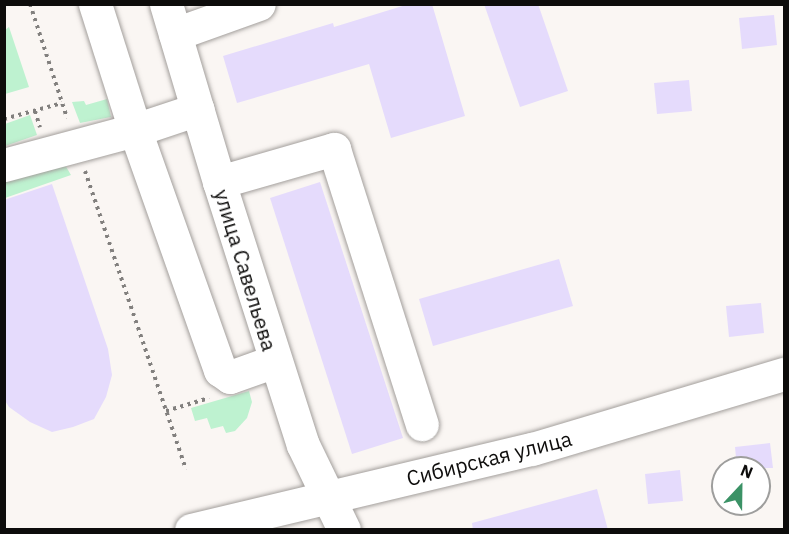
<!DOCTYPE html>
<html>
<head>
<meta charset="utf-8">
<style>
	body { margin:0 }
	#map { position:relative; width:789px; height:534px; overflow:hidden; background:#faf6f3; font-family:"IBM Plex Sans",sans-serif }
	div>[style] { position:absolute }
	.green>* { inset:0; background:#bef2d0 }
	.building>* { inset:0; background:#e5dbfc }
	.path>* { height:4px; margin-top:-2px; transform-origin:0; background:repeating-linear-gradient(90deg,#82807e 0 3px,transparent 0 7.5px) }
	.roads { filter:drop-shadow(0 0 2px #a39f9c) drop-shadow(0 0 2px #a39f9c) }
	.minor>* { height:33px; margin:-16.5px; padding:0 16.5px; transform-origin:16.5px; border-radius:16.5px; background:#fff }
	span { translate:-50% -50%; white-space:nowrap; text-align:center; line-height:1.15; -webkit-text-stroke:4.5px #fff; paint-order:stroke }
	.street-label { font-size:21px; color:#0d0c0b }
	.frame { position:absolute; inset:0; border:6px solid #0d0c0b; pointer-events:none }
	.north { position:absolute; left:711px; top:456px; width:60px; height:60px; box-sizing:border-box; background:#fff; border:2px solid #9e9e9d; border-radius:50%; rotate:22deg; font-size:16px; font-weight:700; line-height:24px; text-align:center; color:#0d0c0b }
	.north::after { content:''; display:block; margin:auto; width:21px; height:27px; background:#3b9266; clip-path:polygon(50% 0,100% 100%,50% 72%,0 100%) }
</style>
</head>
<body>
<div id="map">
	<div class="green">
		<i style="clip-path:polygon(9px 27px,29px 87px,5px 94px,5px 30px)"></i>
		<i style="clip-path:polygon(107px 99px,111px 117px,80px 123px,72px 102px,84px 101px,86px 105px)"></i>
		<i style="clip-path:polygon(30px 115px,37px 135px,5px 146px,5px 124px)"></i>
		<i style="clip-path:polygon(62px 160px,71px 175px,5px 198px,4px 177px)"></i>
		<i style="clip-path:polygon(249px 391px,252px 402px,247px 418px,235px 431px,226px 433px,223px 426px,211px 429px,207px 418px,195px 421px,191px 408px)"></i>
	</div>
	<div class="building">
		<i style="clip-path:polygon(409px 4px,432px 4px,465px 116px,391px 138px,369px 64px,237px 103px,223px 56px,333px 23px,334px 27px)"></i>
		<i style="clip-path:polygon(484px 4px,538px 4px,568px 91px,520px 107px)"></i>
		<i style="clip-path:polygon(774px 15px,777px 45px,742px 49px,739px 18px)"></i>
		<i style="clip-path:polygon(689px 80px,692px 111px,657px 114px,654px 83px)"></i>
		<i style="clip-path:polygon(320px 182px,403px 438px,352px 454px,270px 198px)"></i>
		<i style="clip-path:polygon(52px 184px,108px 349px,112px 375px,106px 397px,94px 419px,73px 427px,52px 432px,30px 422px,9px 407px,4px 399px,4px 200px)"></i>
		<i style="clip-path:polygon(559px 259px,573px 306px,433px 346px,419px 299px)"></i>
		<i style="clip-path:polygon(761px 303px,764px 333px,729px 337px,726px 306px)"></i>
		<i style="clip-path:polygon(770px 443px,773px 468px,737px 468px,735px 447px)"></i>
		<i style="clip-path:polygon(680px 470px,683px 501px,648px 504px,645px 474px)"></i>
		<i style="clip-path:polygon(597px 489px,608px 530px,473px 530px,472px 523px)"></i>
	</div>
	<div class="path">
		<i style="left:30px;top:4px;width:120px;rotate:72deg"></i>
		<i style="left:4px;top:5px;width:2px;rotate:-27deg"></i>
		<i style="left:35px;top:111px;width:17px;rotate:73deg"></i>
		<i style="left:4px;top:119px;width:60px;rotate:-15.4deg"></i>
		<i style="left:85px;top:171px;width:315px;rotate:71.3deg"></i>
		<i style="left:166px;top:411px;width:45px;rotate:-16.8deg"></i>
	</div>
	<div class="roads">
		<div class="minor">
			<i style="left:95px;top:4px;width:132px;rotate:72.4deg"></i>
			<i style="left:135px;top:130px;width:255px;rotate:70.5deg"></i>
			<i style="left:220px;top:370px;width:12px;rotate:35deg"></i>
			<i style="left:230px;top:377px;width:48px;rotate:-19.6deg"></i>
			<i style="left:166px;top:4px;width:186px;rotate:73.4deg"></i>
			<i style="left:219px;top:182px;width:276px;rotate:72.3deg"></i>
			<i style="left:303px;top:445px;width:94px;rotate:64.2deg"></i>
			<i style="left:175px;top:34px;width:89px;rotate:-19.7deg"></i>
			<i style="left:4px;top:165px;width:136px;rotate:-15deg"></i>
			<i style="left:135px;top:130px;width:66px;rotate:-18.4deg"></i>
			<i style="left:219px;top:182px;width:120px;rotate:-16deg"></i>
			<i style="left:334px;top:149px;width:289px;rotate:72.3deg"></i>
			<i style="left:191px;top:530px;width:350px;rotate:-13.4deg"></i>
			<i style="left:532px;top:449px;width:263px;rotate:-16.6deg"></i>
		</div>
	</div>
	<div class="street-label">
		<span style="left:246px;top:270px;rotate:73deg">улица Савельева</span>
		<span style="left:489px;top:458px;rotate:-14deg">Сибирская улица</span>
	</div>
	<div class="frame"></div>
	<div class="north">N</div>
</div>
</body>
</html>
